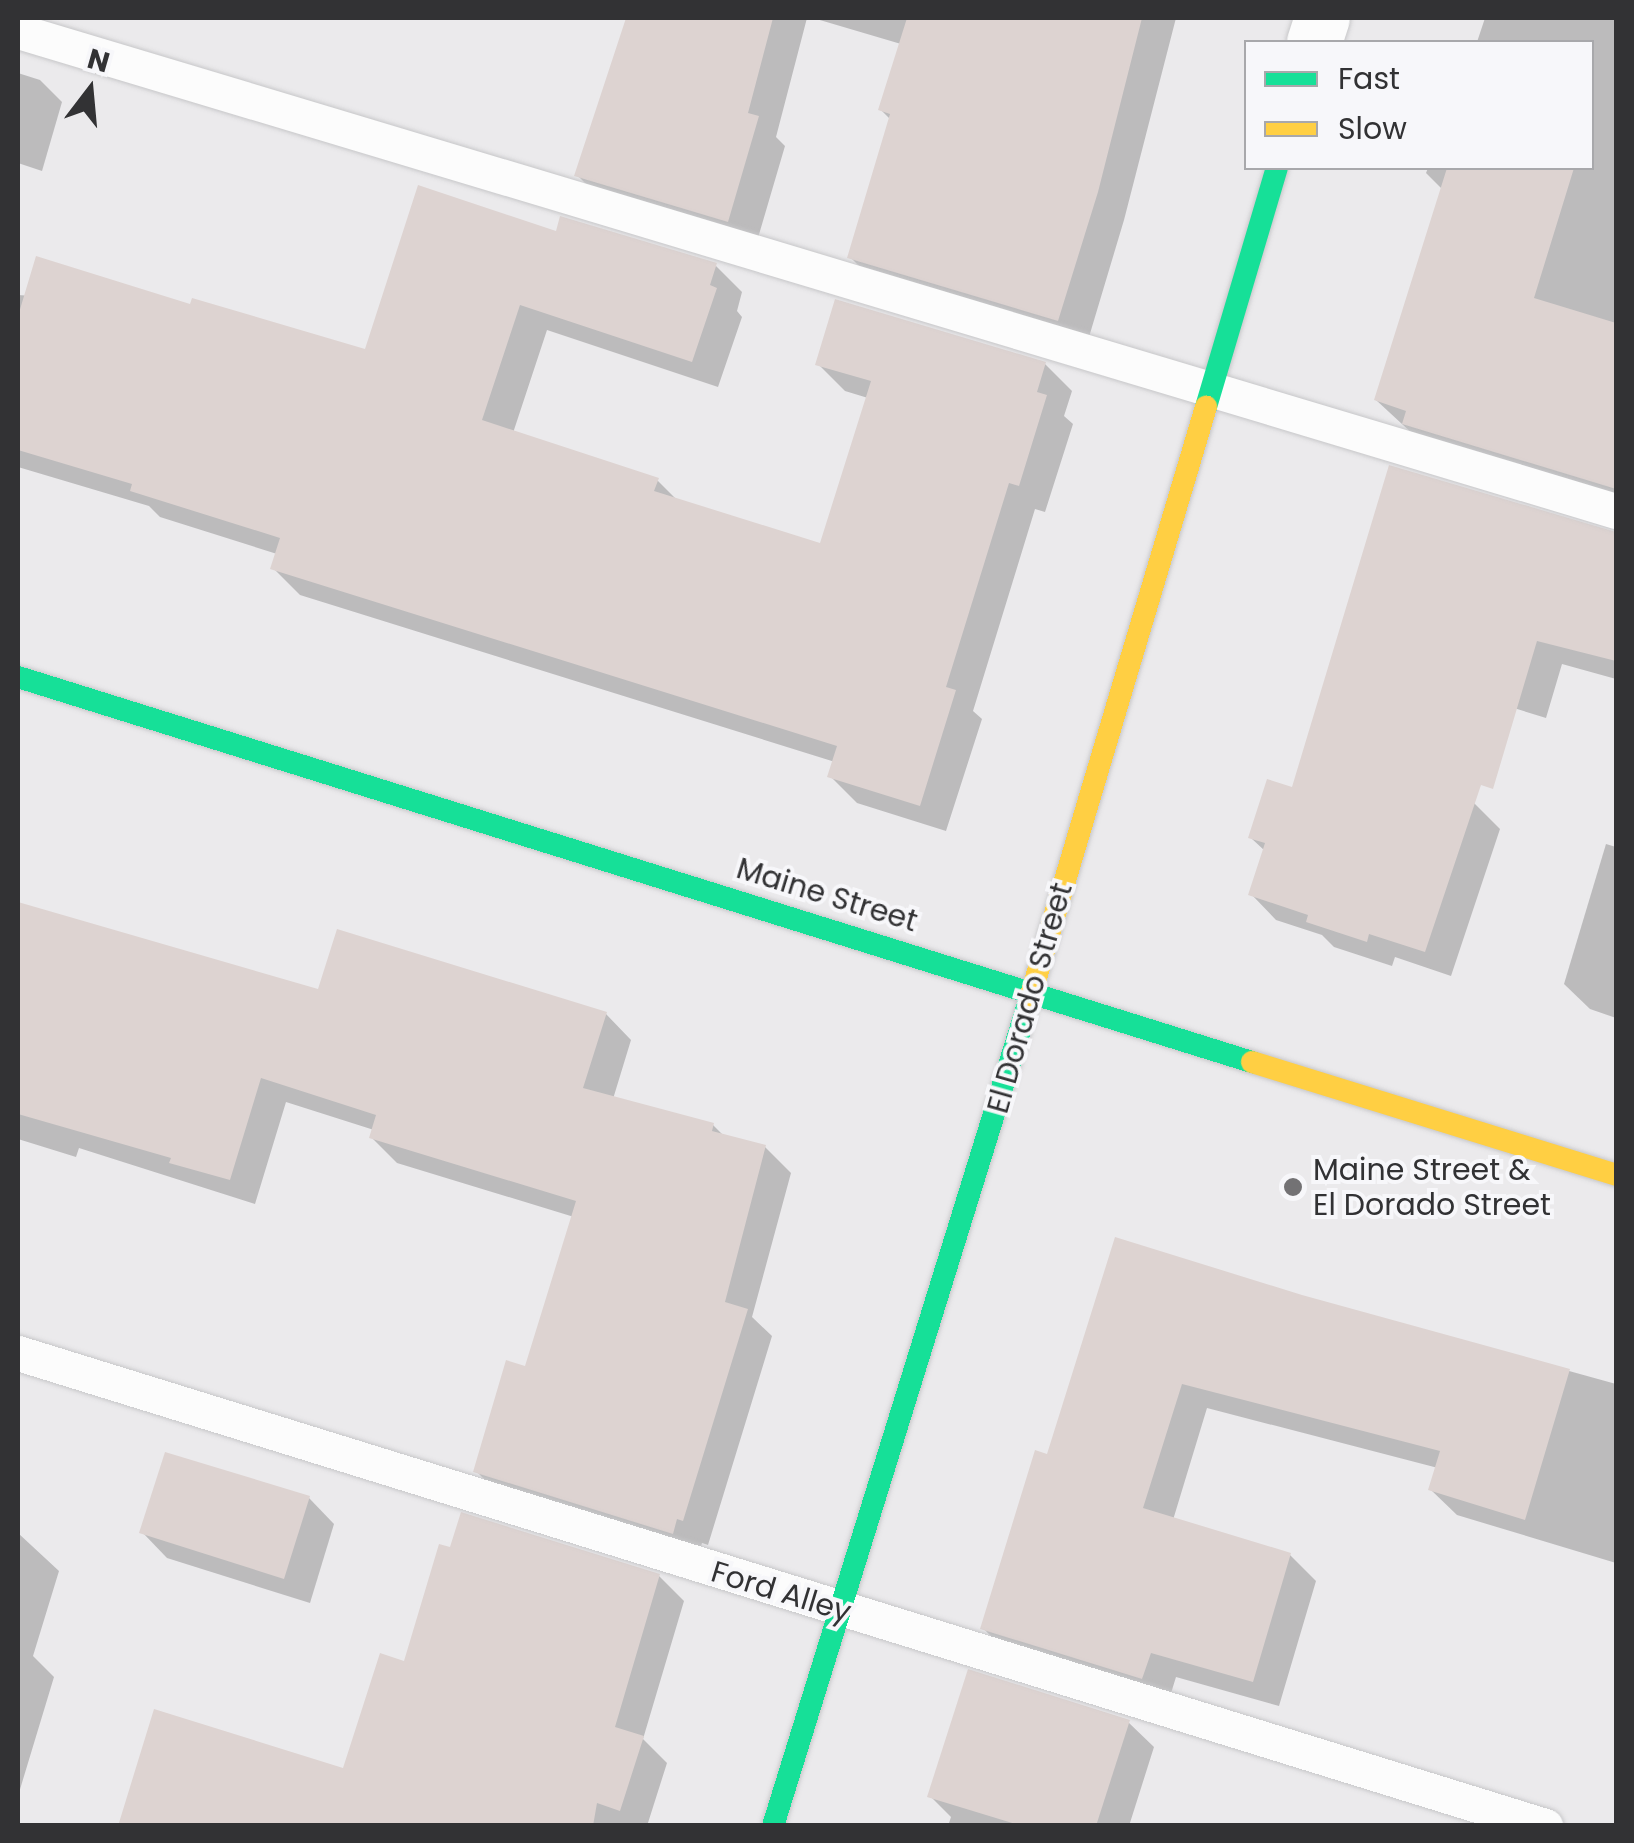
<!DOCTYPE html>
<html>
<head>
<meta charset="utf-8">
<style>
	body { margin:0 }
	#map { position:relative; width:1634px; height:1843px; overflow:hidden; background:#ebeaec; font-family:Poppins,sans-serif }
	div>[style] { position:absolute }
	.shadow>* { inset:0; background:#0003 }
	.building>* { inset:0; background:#ddd3d1 }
	.roads { filter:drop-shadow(0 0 2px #c7c7c9) drop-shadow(0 0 2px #c7c7c9) }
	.lane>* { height:35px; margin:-17.5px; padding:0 17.5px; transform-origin:17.5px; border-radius:17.5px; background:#fcfcfc }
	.street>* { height:55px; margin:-27.5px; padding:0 27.5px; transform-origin:27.5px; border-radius:27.5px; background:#fcfcfc }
	.fast>* { height:22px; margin:-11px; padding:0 11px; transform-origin:11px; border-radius:11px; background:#16e098 }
	.slow>* { height:22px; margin:-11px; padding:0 11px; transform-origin:11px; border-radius:11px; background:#ffcf43 }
	.dots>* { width:28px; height:28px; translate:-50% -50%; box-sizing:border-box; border:5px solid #f7f7fa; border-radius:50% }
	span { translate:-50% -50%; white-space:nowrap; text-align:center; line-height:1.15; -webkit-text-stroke:8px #f7f7fa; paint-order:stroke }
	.street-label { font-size:30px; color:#323234 }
	.poi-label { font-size:30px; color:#323234 }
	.left { translate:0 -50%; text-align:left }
	.frame { position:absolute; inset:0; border:20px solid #323234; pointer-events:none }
	.legend { position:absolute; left:1244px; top:40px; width:350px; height:130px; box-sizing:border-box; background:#f7f7fa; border:2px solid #a8a8ab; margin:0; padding:12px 18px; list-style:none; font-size:30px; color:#323234 }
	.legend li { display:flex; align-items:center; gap:20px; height:50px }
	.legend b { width:50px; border:2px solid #a8a8ab }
	.north { position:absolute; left:40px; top:40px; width:100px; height:100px; -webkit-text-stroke:8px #f7f7fa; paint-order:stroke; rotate:16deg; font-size:28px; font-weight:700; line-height:40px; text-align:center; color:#323234 }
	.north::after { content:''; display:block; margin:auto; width:35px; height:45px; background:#323234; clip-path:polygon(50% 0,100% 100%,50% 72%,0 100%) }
</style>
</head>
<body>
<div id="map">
	<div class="shadow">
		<i style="clip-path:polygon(629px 18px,807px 18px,776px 137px,785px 146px,755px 248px,604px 202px,577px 175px)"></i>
		<i style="clip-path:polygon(813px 18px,1176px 18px,1124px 220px,1086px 347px,877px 284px,850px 257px,891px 120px,881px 110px,901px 44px)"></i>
		<i style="clip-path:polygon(1485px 18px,1616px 18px,1616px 505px,1429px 449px,1376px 400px,1443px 190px,1426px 173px,1428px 168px,1592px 168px,1592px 42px,1477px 42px)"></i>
		<i style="clip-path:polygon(18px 73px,40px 80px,62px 102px,42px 171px,18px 163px)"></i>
		<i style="clip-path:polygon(557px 234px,715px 265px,742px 292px,737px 311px,742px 317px,718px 387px,547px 330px,513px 433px,657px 480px,679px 502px,822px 546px,868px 398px,845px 391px,818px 364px,1045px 364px,1072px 391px,1064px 416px,1073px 424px,1045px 512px,1035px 509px,973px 711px,982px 719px,946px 831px,857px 803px,830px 776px,835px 762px,300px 595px,273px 568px,277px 554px,160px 517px,149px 506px,18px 467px,18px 295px,192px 307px,366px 353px)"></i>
		<i style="clip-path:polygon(1616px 532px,1616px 679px,1562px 664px,1546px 718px,1366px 662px)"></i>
		<i style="clip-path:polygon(1294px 791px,1474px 803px,1500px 829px,1451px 976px,1395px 957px,1392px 966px,1334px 947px,1322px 935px,1276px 920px,1251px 894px,1265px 851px,1251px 838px)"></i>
		<i style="clip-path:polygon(1606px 844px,1616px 847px,1616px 1018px,1590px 1009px,1564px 984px)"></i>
		<i style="clip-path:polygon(18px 904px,320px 992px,606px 1014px,631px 1040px,613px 1099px,713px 1125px,724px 1136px,765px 1147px,791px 1173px,752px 1317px,772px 1336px,708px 1545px,702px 1543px,698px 1557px,501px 1496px,476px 1471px,527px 1369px,574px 1217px,397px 1163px,372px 1138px,374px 1130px,286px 1102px,255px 1204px,79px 1148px,76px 1157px,18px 1139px)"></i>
		<i style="clip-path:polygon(1301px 1297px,1616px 1384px,1616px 1563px,1457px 1515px,1431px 1490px,1438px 1468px,1207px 1408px,1173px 1520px,1290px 1555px,1316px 1581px,1279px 1706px,1176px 1677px,1168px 1703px,1008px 1654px,983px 1628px,1049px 1457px)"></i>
		<i style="clip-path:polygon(309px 1498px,334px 1524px,310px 1603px,167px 1558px,142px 1532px)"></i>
		<i style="clip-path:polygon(18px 1533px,59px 1571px,33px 1656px,54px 1677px,18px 1796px)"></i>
		<i style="clip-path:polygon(659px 1576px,684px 1601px,643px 1739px,667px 1763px,647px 1826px,121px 1826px,345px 1771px,405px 1664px)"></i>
		<i style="clip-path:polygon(1128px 1722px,1154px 1747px,1129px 1826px,948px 1826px,951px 1817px,930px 1796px)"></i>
	</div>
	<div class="building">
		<i style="clip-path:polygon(626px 18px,773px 18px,748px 113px,759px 116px,728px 222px,574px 176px)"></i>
		<i style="clip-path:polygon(907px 18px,1142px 18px,1098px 192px,1058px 321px,847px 258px,890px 114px,878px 110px)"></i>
		<i style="clip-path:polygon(1447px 168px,1574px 168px,1534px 298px,1616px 323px,1616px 489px,1402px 424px,1406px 411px,1374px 400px)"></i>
		<i style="clip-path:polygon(418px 185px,556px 231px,560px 216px,717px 263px,710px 285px,717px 288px,692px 362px,520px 305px,482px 420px,659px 478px,654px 491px,820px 543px,871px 381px,815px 365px,835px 299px,1046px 362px,1037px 392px,1047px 395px,1019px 486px,1009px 483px,946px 687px,956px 690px,920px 806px,827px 777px,837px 746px,270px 569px,280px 538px,130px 491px,132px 484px,18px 450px,18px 316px,36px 256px,190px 304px,192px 298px,365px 349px)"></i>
		<i style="clip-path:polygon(1389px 465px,1616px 532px,1616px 661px,1537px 641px,1493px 789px,1481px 785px,1425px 952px,1369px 934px,1367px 942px,1306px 922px,1308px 915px,1248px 895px,1265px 843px,1248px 838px,1267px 779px,1292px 787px)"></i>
		<i style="clip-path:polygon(18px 902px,318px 989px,337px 929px,607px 1012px,583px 1088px,714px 1123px,712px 1131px,766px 1145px,725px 1302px,748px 1309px,683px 1521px,677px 1519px,673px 1534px,473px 1472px,506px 1360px,525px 1366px,576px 1201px,369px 1138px,376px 1115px,261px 1078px,230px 1180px,169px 1163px,171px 1158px,18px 1114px)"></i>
		<i style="clip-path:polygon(1115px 1237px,1302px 1295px,1570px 1369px,1525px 1520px,1428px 1490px,1440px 1451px,1182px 1384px,1143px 1508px,1291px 1553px,1253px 1682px,1151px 1653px,1142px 1679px,980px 1629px,1035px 1450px,1047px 1454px)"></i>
		<i style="clip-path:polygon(165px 1452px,310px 1496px,284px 1579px,139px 1533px)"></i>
		<i style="clip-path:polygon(461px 1512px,660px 1574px,615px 1727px,644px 1736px,620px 1811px,597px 1803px,593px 1826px,118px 1826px,154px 1709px,343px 1768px,380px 1653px,404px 1661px,439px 1544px,450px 1547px)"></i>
		<i style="clip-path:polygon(968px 1669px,1130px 1720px,1096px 1826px,1022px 1826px,927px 1797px)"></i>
	</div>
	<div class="roads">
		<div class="lane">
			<i style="left:18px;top:31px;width:1669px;rotate:16.72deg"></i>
			<i style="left:18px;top:1353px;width:1599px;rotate:17.21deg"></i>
		</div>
		<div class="street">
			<i style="left:1314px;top:42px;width:25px;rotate:-72deg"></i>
		</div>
		<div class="fast">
			<i style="left:1206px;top:407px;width:249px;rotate:-73.5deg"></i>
			<i style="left:18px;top:677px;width:1293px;rotate:17.33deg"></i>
			<i style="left:773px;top:1826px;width:867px;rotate:-72.76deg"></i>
		</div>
		<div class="slow">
			<i style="left:1030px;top:998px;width:617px;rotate:-73.42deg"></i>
			<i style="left:1252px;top:1062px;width:381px;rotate:17.2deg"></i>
		</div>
	</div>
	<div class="dots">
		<i style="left:1293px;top:1187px;background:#737274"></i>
	</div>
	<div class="street-label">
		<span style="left:827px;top:895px;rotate:17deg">Maine Street</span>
		<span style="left:1030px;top:998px;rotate:-74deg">El Dorado Street</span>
		<span style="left:781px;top:1592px;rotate:17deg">Ford Alley</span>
	</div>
	<div class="poi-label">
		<span class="left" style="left:1313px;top:1187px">Maine Street &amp;<br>El Dorado Street</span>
	</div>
	<div class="frame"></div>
	<ul class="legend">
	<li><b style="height:12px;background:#16e098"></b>Fast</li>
	<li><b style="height:12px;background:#ffcf43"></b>Slow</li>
	</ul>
	<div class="north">N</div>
</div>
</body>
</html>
